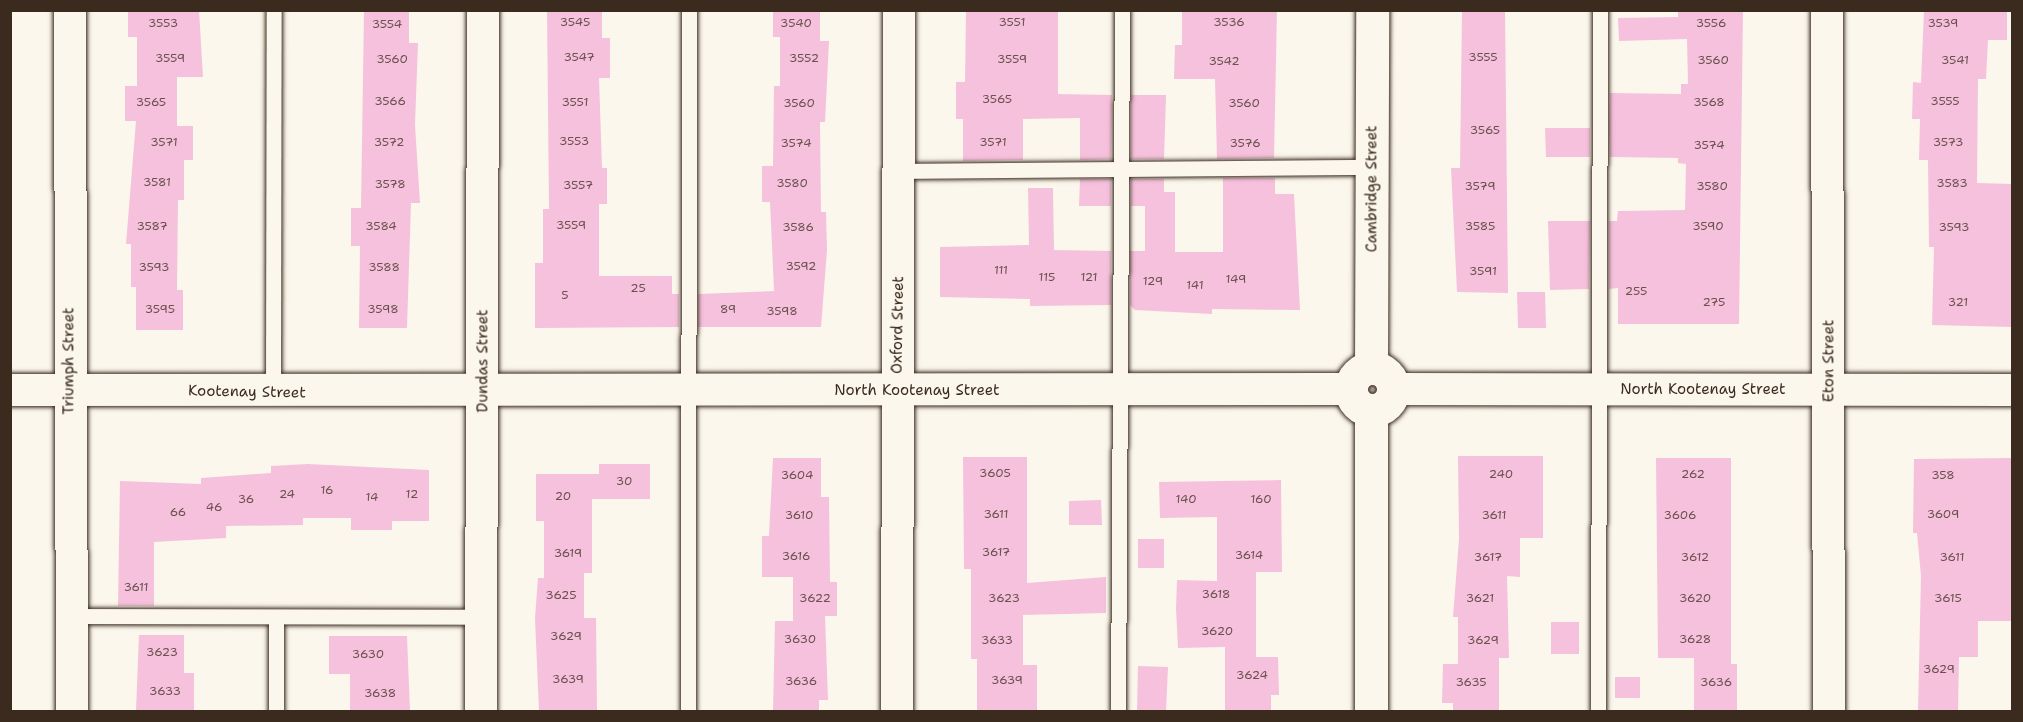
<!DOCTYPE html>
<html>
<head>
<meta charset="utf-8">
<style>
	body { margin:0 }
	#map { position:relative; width:2023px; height:722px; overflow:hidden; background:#fbf7ec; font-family:"Shantell Sans",sans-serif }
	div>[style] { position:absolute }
	.building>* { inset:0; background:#f6c1dc }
	.roads { filter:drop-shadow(0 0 2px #3b2a1e) drop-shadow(0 0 2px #3b2a1e) }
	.service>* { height:15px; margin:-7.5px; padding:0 7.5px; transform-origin:7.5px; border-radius:7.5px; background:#fbf7ec }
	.minor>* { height:32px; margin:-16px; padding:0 16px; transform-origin:16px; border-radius:16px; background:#fbf7ec }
	.tertiary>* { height:33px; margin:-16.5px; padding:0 16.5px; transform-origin:16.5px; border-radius:16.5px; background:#fbf7ec }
	.tertiary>.ring { margin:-16.5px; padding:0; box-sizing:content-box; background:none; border:33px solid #fbf7ec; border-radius:50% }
	span { translate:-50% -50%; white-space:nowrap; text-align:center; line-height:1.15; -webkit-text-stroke:4.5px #fbf7ec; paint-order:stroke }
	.number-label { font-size:12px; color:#6a504e }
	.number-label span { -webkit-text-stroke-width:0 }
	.street-label { font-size:15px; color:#3b2a1e }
	.frame { position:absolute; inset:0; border:12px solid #3b2a1e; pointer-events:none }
</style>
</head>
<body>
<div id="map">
	<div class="building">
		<i style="clip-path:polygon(128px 10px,199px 10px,203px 77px,177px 77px,177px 126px,193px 126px,193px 160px,184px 160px,184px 200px,178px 200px,177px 290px,183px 290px,183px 330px,136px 330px,136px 287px,131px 287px,131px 244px,126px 244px,136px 121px,125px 121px,125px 86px,137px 86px,137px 37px,128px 37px)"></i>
		<i style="clip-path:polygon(364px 10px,409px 10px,409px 43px,418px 43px,415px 125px,420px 203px,411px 203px,407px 328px,359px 328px,360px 246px,351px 246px,351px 208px,361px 208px)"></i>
		<i style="clip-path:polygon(547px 10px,602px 10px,602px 38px,610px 38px,610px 78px,599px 78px,602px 168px,607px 168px,607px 204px,599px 204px,599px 276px,672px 276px,672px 294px,679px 294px,679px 327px,535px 328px,535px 263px,543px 263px,543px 209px,549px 209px)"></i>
		<i style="clip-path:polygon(773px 10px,820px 10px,820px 41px,829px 41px,825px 122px,820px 122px,821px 212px,826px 212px,827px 250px,821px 327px,698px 327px,698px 294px,774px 291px,770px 202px,762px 202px,762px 166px,773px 166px,774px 86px,780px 86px,780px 37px,773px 37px)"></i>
		<i style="clip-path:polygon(966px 10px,1058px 10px,1058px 94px,1112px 95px,1111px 159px,1080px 160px,1080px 118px,1023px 119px,1023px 160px,963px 161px,963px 119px,956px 119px,956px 82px,965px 82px)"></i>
		<i style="clip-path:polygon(1182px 10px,1277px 10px,1274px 158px,1217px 159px,1215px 79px,1174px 79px,1175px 45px,1182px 45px)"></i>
		<i style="clip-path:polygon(1462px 10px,1505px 10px,1508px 293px,1457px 292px,1451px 168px,1460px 168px)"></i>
		<i style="clip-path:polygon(1678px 10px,1743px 10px,1739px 324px,1618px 324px,1618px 288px,1609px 289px,1609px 221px,1617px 221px,1618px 211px,1685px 210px,1686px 164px,1678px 163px,1678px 158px,1610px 157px,1609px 128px,1610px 93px,1681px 94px,1681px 84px,1688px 84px,1687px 39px,1619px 41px,1618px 18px,1678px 17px)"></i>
		<i style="clip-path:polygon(1924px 10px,2007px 12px,2007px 40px,1988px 40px,1986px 79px,1978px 79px,1977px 183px,2013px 184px,2013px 327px,1932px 325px,1934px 247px,1929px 247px,1928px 160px,1919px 160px,1920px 119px,1912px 119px,1913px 82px,1921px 83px)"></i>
		<i style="clip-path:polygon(1131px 95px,1166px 95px,1164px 159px,1131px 159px)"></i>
		<i style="clip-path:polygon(1545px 128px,1590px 128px,1590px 157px,1546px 157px)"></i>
		<i style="clip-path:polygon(1223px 178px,1275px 178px,1275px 194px,1294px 194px,1300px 310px,1212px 309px,1212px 314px,1135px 310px,1130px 305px,1130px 251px,1145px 251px,1145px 206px,1131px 206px,1131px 179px,1164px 179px,1164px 192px,1175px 192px,1175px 252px,1223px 252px)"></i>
		<i style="clip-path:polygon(1080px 179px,1111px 179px,1111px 206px,1079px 206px)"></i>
		<i style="clip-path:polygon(1028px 188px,1053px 188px,1054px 250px,1111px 251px,1111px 305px,1030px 306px,1030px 299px,940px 297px,940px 247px,1029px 245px)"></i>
		<i style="clip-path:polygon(1548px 221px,1590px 221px,1589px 289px,1550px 290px)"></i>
		<i style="clip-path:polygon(1517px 292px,1545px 292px,1546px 328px,1518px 328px)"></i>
		<i style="clip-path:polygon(1458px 456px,1543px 456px,1543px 538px,1520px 538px,1520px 577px,1507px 576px,1509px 658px,1499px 658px,1499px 711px,1453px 711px,1453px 703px,1442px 703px,1443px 664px,1458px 664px,1458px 617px,1453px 617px,1459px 539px)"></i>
		<i style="clip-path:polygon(963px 457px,1027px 457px,1027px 583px,1106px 577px,1106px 613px,1023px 615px,1023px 665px,1037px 665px,1037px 711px,977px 711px,977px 659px,971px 659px,971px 569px,964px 569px)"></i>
		<i style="clip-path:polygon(773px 458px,821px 458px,821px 497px,829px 497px,830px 582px,837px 582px,837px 616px,825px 616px,828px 700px,819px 700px,819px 711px,773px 711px,775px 621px,793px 621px,793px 577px,762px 577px,762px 536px,769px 536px)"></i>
		<i style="clip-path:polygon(1656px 458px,1731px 458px,1731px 664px,1737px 664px,1737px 711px,1694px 711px,1694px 658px,1658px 658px)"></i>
		<i style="clip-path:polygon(2013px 458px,2013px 621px,1978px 621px,1978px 657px,1959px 657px,1958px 711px,1918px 711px,1921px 576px,1917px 533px,1913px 533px,1914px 459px)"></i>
		<i style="clip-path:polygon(308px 464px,429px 470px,429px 521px,392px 521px,392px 530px,351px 530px,351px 518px,303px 518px,303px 525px,226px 526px,226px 538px,154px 542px,154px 606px,118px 606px,120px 481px,201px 484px,201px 478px,271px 473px,271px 466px)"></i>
		<i style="clip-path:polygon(599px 464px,650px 464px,650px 499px,592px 499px,592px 573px,584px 573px,584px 618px,596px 618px,597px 711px,539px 711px,535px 618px,538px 578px,544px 578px,544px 521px,536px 521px,536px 474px,599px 474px)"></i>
		<i style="clip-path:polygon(1281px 480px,1282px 572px,1256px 572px,1256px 657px,1278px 657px,1279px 695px,1271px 695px,1271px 711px,1225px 711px,1225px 647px,1178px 648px,1176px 609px,1177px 580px,1217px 581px,1217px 517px,1160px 518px,1159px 482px)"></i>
		<i style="clip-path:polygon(1101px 500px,1102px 525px,1069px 525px,1069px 501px)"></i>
		<i style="clip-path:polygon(1138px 539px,1164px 539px,1164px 568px,1138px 568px)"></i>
		<i style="clip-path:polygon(1551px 622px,1579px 622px,1579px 654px,1551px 654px)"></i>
		<i style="clip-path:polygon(139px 635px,184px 635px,184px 673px,194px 673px,194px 710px,136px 710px)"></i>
		<i style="clip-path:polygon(329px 636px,407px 636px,410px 711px,350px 711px,350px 674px,329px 674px)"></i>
		<i style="clip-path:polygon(1138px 666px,1168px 667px,1166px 711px,1137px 711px)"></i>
		<i style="clip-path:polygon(1615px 677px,1640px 677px,1640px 698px,1615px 698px)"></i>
	</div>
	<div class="roads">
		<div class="service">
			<i style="left:899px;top:171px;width:473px;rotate:-0.5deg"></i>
			<i style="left:273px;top:393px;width:383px;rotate:-89.9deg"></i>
			<i style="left:72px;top:616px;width:409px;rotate:0.1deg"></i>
			<i style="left:276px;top:617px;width:95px;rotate:90deg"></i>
			<i style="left:688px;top:712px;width:702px;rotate:-89.92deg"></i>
			<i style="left:1118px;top:712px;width:702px;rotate:-89.67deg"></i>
			<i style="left:1598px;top:712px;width:702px;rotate:-89.84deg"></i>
		</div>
		<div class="minor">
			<i style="left:70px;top:10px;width:702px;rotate:89.84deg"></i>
			<i style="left:1827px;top:10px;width:702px;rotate:89.84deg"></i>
			<i style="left:1394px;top:389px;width:618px;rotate:0.09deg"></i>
			<i style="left:10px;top:390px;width:1341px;rotate:-0.04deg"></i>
			<i style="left:481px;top:712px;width:702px;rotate:-89.84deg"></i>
			<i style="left:897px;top:712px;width:702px;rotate:-89.84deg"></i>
		</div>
		<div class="tertiary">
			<i class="ring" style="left:1351px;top:368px;width:9px;height:9px"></i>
			<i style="left:1371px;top:368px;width:358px;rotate:-89.8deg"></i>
			<i style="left:1371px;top:712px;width:301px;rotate:-90deg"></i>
		</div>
	</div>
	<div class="number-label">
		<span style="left:575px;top:23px">3545</span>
		<span style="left:1012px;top:23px">3551</span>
		<span style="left:1229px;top:23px">3536</span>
		<span style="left:163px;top:24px">3553</span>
		<span style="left:796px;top:24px">3540</span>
		<span style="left:1711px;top:24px">3556</span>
		<span style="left:1943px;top:24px">3539</span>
		<span style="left:387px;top:25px">3554</span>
		<span style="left:579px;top:58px">3547</span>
		<span style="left:1483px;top:58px">3555</span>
		<span style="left:170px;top:59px">3559</span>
		<span style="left:804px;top:59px">3552</span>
		<span style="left:392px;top:60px">3560</span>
		<span style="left:1012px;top:60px">3559</span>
		<span style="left:1713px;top:61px">3560</span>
		<span style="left:1955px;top:61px">3541</span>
		<span style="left:1224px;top:62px">3542</span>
		<span style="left:997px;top:100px">3565</span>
		<span style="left:390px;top:102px">3566</span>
		<span style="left:1945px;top:102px">3555</span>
		<span style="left:151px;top:103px">3565</span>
		<span style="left:575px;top:103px">3551</span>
		<span style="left:1709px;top:103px">3568</span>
		<span style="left:799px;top:104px">3560</span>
		<span style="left:1244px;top:104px">3560</span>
		<span style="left:1485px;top:131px">3565</span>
		<span style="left:574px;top:142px">3553</span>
		<span style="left:164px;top:143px">3571</span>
		<span style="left:389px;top:143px">3572</span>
		<span style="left:993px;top:143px">3571</span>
		<span style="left:1948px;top:143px">3573</span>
		<span style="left:796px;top:144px">3574</span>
		<span style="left:1245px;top:144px">3576</span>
		<span style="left:1709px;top:146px">3574</span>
		<span style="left:157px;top:183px">3581</span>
		<span style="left:792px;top:184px">3580</span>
		<span style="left:1952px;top:184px">3583</span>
		<span style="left:390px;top:185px">3578</span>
		<span style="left:578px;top:186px">3557</span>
		<span style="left:1480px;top:187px">3579</span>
		<span style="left:1712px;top:187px">3580</span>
		<span style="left:571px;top:226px">3559</span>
		<span style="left:152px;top:227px">3587</span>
		<span style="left:381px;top:227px">3584</span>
		<span style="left:1480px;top:227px">3585</span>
		<span style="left:1708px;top:227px">3590</span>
		<span style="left:798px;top:228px">3586</span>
		<span style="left:1954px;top:228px">3593</span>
		<span style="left:801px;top:267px">3592</span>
		<span style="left:154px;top:268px">3593</span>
		<span style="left:384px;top:268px">3588</span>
		<span style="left:1001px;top:271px">111</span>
		<span style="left:1483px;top:272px">3591</span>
		<span style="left:1047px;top:278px">115</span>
		<span style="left:1089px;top:278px">121</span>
		<span style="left:1236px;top:280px">149</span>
		<span style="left:1153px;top:282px">129</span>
		<span style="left:1195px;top:286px">141</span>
		<span style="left:638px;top:289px">25</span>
		<span style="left:1636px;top:292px">255</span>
		<span style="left:565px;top:296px">5</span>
		<span style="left:1714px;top:303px">275</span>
		<span style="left:1958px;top:303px">321</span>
		<span style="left:160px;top:310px">3595</span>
		<span style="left:383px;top:310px">3598</span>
		<span style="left:728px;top:310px">89</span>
		<span style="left:782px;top:312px">3598</span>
		<span style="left:995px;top:474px">3605</span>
		<span style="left:1501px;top:475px">240</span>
		<span style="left:1693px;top:475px">262</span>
		<span style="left:797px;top:476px">3604</span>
		<span style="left:1943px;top:476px">358</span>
		<span style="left:624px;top:482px">30</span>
		<span style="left:327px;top:491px">16</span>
		<span style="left:287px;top:495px">24</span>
		<span style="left:412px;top:495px">12</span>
		<span style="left:563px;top:497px">20</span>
		<span style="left:372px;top:498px">14</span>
		<span style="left:246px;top:500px">36</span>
		<span style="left:1186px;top:500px">140</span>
		<span style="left:1261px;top:500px">160</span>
		<span style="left:214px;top:508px">46</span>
		<span style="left:178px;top:513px">66</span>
		<span style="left:996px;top:515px">3611</span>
		<span style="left:1943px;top:515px">3609</span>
		<span style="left:799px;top:516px">3610</span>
		<span style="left:1494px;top:516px">3611</span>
		<span style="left:1680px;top:516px">3606</span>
		<span style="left:996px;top:553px">3617</span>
		<span style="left:568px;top:554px">3619</span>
		<span style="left:1249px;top:556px">3614</span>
		<span style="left:796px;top:557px">3616</span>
		<span style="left:1488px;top:558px">3617</span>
		<span style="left:1695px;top:558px">3612</span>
		<span style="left:1952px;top:558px">3611</span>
		<span style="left:136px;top:588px">3611</span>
		<span style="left:1216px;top:595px">3618</span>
		<span style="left:561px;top:596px">3625</span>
		<span style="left:815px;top:599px">3622</span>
		<span style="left:1004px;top:599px">3623</span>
		<span style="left:1480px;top:599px">3621</span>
		<span style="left:1695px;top:599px">3620</span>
		<span style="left:1948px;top:599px">3615</span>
		<span style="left:1217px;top:632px">3620</span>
		<span style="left:566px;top:637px">3629</span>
		<span style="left:800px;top:640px">3630</span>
		<span style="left:1695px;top:640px">3628</span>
		<span style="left:997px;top:641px">3633</span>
		<span style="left:1483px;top:641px">3629</span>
		<span style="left:162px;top:653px">3623</span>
		<span style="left:368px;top:655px">3630</span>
		<span style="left:1939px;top:670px">3629</span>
		<span style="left:1252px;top:676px">3624</span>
		<span style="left:568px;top:680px">3639</span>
		<span style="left:1007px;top:681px">3639</span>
		<span style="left:801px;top:682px">3636</span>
		<span style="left:1471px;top:683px">3635</span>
		<span style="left:1716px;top:683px">3636</span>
		<span style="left:165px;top:692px">3633</span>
		<span style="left:380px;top:694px">3638</span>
	</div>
	<div class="street-label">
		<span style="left:1372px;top:189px;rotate:-90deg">Cambridge Street</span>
		<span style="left:898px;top:325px;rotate:-89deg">Oxford Street</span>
		<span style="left:69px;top:361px;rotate:-90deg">Triumph Street</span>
		<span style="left:483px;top:361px;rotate:-90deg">Dundas Street</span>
		<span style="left:1829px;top:361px;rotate:-90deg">Eton Street</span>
		<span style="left:1703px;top:390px">North Kootenay Street</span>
		<span style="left:917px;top:391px">North Kootenay Street</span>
		<span style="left:247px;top:392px;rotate:1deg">Kootenay Street</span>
	</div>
	<div class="frame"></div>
</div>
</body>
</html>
